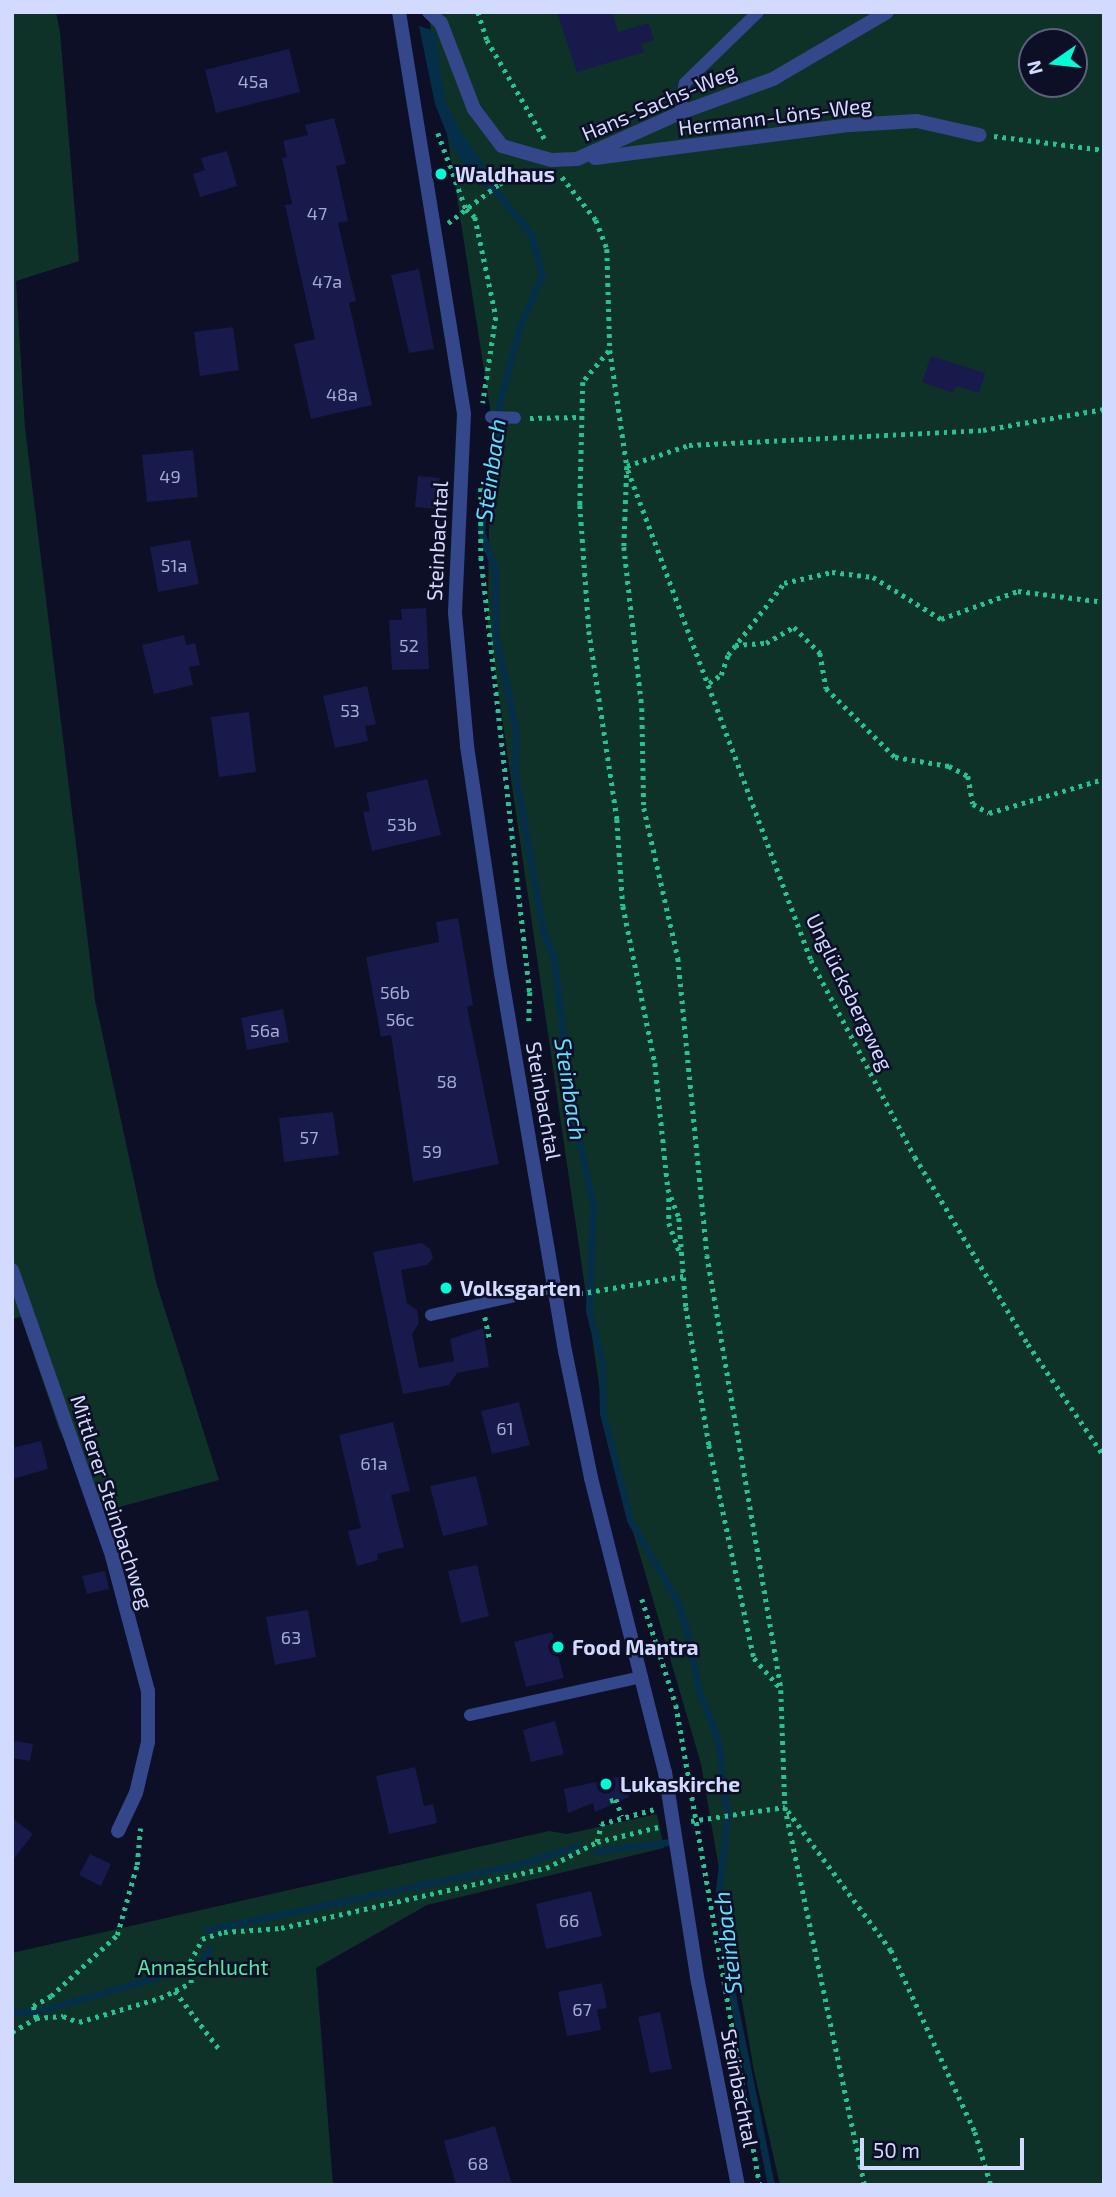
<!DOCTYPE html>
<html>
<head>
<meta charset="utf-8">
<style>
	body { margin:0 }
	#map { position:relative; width:1116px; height:2197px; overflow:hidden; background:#0d0f27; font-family:"Exo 2",sans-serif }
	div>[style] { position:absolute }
	.green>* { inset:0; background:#0f3228 }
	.water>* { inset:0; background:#052f48 }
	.stream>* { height:7px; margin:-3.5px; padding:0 3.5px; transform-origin:3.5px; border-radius:3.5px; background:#052f48 }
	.building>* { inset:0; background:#171a4a }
	.path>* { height:4.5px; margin-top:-2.25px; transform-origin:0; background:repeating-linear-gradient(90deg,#24c390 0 3.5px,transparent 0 8.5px) }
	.service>* { height:12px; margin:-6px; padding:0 6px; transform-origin:6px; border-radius:6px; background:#34478b }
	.minor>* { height:14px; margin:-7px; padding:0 7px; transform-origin:7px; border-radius:7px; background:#34478b }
	.dots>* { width:19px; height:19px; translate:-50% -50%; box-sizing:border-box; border:4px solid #0d0f27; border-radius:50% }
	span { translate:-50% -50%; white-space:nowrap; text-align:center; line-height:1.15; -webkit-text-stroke:5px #0d0f27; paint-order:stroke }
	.number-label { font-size:18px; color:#a4aad2 }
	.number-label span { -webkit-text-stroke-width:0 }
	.street-label { font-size:21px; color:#d3daff }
	.poi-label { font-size:21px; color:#d3daff; font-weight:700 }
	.left { translate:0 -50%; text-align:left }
	.park-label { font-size:21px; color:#54ea9e }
	.water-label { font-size:23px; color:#61dfff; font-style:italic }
	.frame { position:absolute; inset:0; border:14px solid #d3daff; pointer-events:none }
	.north { position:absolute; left:1018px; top:28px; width:70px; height:70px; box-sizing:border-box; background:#0d0f27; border:2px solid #5c607d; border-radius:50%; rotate:256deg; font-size:19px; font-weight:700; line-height:28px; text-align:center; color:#d3daff }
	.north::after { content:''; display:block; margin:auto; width:24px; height:32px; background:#00fed6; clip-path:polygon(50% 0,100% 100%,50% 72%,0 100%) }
	.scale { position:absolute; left:860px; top:2138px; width:164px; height:32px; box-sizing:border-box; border:4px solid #d3daff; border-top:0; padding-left:9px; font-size:21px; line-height:24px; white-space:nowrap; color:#d3daff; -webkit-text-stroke:5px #0d0f27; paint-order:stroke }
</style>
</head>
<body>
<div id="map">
	<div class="green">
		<i style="clip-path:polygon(12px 12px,56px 12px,60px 32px,79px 261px,16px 281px,25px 428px,95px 1000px,156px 1282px,219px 1480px,101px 1512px,59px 1429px,21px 1317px,12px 1319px)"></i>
		<i style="clip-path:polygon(evenodd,428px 12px,1104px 12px,1104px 2185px,780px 2185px,754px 2071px,701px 1764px,608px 1446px,488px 621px,490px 408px,428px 12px,1032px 42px,1074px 42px,1074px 84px,1032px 84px,1032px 42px)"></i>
		<i style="clip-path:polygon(657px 1814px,664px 1848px,427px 1905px,316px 1968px,333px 2185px,12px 2185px,12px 1953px,549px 1831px,567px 1834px)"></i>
	</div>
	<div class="water">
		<i style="clip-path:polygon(419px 26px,435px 31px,445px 100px,461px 132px,495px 180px,487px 191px,453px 149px,435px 104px)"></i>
	</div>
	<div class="stream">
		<i style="left:487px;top:180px;width:70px;rotate:50.8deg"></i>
		<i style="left:531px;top:234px;width:42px;rotate:75deg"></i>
		<i style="left:542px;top:275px;width:55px;rotate:113.7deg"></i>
		<i style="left:520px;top:325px;width:83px;rotate:104.7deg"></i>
		<i style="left:499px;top:405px;width:20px;rotate:87deg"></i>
		<i style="left:500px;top:425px;width:64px;rotate:103.6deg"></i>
		<i style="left:485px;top:487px;width:45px;rotate:95.1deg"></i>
		<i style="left:481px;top:532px;width:40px;rotate:69.8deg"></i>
		<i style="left:495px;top:570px;width:63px;rotate:90deg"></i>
		<i style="left:495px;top:633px;width:101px;rotate:78deg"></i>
		<i style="left:516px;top:732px;width:35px;rotate:93deg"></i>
		<i style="left:514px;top:767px;width:171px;rotate:79.9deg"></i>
		<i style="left:544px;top:935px;width:26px;rotate:67deg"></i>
		<i style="left:554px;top:959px;width:139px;rotate:83.4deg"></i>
		<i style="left:570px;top:1097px;width:111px;rotate:78.1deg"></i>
		<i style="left:593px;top:1206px;width:105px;rotate:92.2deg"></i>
		<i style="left:589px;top:1311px;width:53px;rotate:75.7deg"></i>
		<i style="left:602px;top:1362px;width:51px;rotate:88.9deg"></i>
		<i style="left:603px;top:1413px;width:110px;rotate:75.8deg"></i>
		<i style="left:630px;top:1520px;width:91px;rotate:59.8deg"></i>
		<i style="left:676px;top:1599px;width:34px;rotate:71deg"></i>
		<i style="left:687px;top:1631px;width:61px;rotate:78.7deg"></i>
		<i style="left:699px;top:1691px;width:53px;rotate:68.8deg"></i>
		<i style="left:718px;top:1740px;width:79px;rotate:83.4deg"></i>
		<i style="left:727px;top:1818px;width:73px;rotate:96.3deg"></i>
		<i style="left:719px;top:1891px;width:78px;rotate:84.1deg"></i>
		<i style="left:727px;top:1969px;width:220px;rotate:78.5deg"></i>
		<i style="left:596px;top:1851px;width:83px;rotate:-7deg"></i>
		<i style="left:207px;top:1930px;width:316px;rotate:-11.9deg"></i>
		<i style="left:516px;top:1865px;width:64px;rotate:-17.3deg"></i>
		<i style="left:12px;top:2013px;width:31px;rotate:-6deg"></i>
		<i style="left:43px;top:2010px;width:163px;rotate:-16deg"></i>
		<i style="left:200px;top:1965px;width:19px;rotate:-58deg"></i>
	</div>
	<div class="building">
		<i style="clip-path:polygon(557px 12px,612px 12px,618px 32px,649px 23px,654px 40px,641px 44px,644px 52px,577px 72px)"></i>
		<i style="clip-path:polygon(289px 49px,300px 92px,216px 113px,205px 70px)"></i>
		<i style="clip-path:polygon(334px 118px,346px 164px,336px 166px,348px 221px,338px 223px,356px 301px,349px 303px,372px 405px,311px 419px,294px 344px,315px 339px,285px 205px,292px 204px,282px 158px,287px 157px,283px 141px,308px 135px,305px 125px)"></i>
		<i style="clip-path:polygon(227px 151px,237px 186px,200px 197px,193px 174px,205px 170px,201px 158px)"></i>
		<i style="clip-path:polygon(419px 269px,434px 349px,409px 353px,391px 275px)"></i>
		<i style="clip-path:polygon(233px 327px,239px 370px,200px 376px,194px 332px)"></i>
		<i style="clip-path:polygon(931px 356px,985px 373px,979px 393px,956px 386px,953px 393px,922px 382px)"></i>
		<i style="clip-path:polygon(193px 450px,198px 497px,147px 502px,142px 455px)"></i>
		<i style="clip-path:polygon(418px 476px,440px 478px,437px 509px,415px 507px)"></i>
		<i style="clip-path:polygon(190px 540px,199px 584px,158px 592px,150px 547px)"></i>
		<i style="clip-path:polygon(426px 608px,429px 669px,392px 670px,389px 620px,402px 620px,401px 609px)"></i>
		<i style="clip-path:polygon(184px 635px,186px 645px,195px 643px,200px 665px,189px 667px,193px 685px,154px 694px,142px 645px)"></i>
		<i style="clip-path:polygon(367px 686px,376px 724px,365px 726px,368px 741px,335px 748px,323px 696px)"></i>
		<i style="clip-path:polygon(249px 712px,256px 772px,219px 777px,211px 717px)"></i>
		<i style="clip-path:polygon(427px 779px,441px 835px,372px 851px,363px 812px,370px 811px,366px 793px)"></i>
		<i style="clip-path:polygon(458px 918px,473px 1005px,467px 1007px,499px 1164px,413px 1182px,391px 1035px,381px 1037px,366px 957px,439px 942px,436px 922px)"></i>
		<i style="clip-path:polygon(283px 1009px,289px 1042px,247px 1050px,241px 1018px)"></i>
		<i style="clip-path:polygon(333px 1112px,339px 1155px,284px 1162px,279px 1118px)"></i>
		<i style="clip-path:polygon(422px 1243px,430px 1249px,433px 1258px,427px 1265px,401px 1270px,407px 1303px,417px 1310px,419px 1323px,412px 1334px,419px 1368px,454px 1361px,450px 1339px,483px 1328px,489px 1367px,457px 1373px,449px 1385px,403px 1394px,373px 1252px)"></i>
		<i style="clip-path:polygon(519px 1402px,530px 1445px,492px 1454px,481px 1411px)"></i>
		<i style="clip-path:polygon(393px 1422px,410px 1491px,391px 1495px,404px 1547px,377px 1554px,378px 1560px,357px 1566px,348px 1531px,361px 1528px,339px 1435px)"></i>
		<i style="clip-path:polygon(41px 1441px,48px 1469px,12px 1479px,12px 1448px)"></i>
		<i style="clip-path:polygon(476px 1476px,488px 1525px,443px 1536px,430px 1486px)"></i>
		<i style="clip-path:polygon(477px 1565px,489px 1616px,461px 1623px,448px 1571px)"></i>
		<i style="clip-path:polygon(105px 1571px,109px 1589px,87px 1594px,82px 1576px)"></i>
		<i style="clip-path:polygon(308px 1610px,316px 1657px,275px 1665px,266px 1617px)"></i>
		<i style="clip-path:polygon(552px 1632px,564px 1678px,526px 1687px,514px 1642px)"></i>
		<i style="clip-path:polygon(555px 1721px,564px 1754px,531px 1762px,523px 1730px)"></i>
		<i style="clip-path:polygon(15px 1741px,33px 1744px,30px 1761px,12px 1758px)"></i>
		<i style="clip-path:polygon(415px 1767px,424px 1806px,433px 1804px,437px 1823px,389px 1834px,376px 1776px)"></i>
		<i style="clip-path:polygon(623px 1776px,629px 1797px,595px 1812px,593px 1803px,568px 1813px,564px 1789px)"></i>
		<i style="clip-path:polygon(12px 1818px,33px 1834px,12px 1861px)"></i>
		<i style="clip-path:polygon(90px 1854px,111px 1864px,101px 1886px,79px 1875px)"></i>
		<i style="clip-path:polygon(591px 1891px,602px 1936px,546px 1949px,536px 1904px)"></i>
		<i style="clip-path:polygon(602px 1983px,607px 2008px,597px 2010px,601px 2030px,567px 2036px,558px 1992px)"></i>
		<i style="clip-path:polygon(660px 2012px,672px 2069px,650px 2073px,638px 2017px)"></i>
		<i style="clip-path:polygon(495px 2126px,512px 2185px,456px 2185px,444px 2141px)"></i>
	</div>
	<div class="path">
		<i style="left:478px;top:12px;width:29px;rotate:72deg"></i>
		<i style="left:487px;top:40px;width:117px;rotate:59.7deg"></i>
		<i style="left:438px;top:133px;width:81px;rotate:69.8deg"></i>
		<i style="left:466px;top:209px;width:12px;rotate:42deg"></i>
		<i style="left:475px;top:217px;width:102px;rotate:78.1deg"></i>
		<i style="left:496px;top:317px;width:87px;rotate:98.6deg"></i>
		<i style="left:994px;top:136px;width:111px;rotate:7.3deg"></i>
		<i style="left:562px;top:177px;width:55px;rotate:51.7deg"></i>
		<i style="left:596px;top:220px;width:31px;rotate:69deg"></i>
		<i style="left:607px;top:249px;width:101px;rotate:88.3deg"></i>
		<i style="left:610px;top:350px;width:117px;rotate:81.7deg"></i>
		<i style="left:627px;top:466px;width:81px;rotate:92.1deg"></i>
		<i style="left:624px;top:547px;width:162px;rotate:83.6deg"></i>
		<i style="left:642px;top:708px;width:100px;rotate:88.9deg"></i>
		<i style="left:644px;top:808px;width:154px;rotate:77.2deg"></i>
		<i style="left:678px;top:958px;width:298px;rotate:84.4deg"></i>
		<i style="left:707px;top:1255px;width:441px;rotate:80.3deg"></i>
		<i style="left:781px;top:1690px;width:117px;rotate:88deg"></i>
		<i style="left:785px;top:1807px;width:386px;rotate:78.1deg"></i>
		<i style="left:448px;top:223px;width:64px;rotate:-37.4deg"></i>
		<i style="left:499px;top:184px;width:32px;rotate:-24deg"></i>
		<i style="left:609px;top:351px;width:40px;rotate:130deg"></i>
		<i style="left:583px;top:382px;width:123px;rotate:91.4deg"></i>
		<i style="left:580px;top:505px;width:126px;rotate:85.9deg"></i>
		<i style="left:589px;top:631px;width:190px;rotate:81.5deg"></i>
		<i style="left:617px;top:819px;width:87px;rotate:86.1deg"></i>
		<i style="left:623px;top:906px;width:160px;rotate:78.5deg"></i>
		<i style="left:655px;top:1063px;width:127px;rotate:84.1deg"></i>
		<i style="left:668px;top:1189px;width:31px;rotate:69deg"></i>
		<i style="left:679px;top:1218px;width:89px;rotate:85.5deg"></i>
		<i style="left:686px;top:1307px;width:140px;rotate:80.5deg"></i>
		<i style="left:709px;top:1445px;width:218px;rotate:78.1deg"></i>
		<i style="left:754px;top:1658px;width:41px;rotate:48.9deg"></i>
		<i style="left:530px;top:418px;width:51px;rotate:-1.1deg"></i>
		<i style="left:627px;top:466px;width:65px;rotate:-18.7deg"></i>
		<i style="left:689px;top:445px;width:294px;rotate:-2.9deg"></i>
		<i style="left:983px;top:430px;width:123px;rotate:-9.8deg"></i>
		<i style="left:628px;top:470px;width:523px;rotate:69.52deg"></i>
		<i style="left:811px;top:960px;width:223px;rotate:62.2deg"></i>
		<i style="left:915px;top:1157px;width:218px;rotate:58.9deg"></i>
		<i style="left:1028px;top:1344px;width:135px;rotate:55.8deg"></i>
		<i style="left:481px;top:488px;width:69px;rotate:90deg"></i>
		<i style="left:481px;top:557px;width:438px;rotate:83.6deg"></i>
		<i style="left:530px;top:992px;width:31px;rotate:92deg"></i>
		<i style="left:735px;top:645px;width:31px;rotate:-4deg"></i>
		<i style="left:766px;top:643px;width:32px;rotate:-30deg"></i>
		<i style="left:794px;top:627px;width:37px;rotate:45deg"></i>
		<i style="left:820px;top:653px;width:36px;rotate:80deg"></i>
		<i style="left:826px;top:688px;width:98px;rotate:45deg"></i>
		<i style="left:895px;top:757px;width:55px;rotate:9.5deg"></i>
		<i style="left:949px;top:766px;width:21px;rotate:28deg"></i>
		<i style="left:968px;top:776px;width:28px;rotate:80deg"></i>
		<i style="left:973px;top:804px;width:18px;rotate:29deg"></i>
		<i style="left:989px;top:813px;width:120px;rotate:-16.5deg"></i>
		<i style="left:709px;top:683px;width:14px;rotate:-34deg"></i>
		<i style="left:721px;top:675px;width:21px;rotate:-71deg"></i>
		<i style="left:728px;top:655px;width:91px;rotate:-52.1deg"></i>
		<i style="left:784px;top:583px;width:49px;rotate:-12.9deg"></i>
		<i style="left:832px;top:572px;width:41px;rotate:7deg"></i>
		<i style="left:873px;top:577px;width:80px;rotate:31.7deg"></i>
		<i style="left:941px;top:619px;width:82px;rotate:-20deg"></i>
		<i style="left:1018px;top:591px;width:87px;rotate:7.3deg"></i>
		<i style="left:669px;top:1198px;width:25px;rotate:90deg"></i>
		<i style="left:669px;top:1223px;width:33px;rotate:70deg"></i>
		<i style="left:571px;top:1295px;width:114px;rotate:-9.6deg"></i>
		<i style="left:485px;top:1317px;width:25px;rotate:78deg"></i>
		<i style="left:642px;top:1599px;width:111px;rotate:72.2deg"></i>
		<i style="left:676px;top:1705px;width:487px;rotate:80.1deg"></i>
		<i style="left:610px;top:1801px;width:6px;rotate:-18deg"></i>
		<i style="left:616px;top:1799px;width:18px;rotate:71deg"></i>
		<i style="left:788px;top:1811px;width:173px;rotate:53.5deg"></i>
		<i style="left:891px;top:1950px;width:200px;rotate:65.2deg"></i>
		<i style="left:975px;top:2132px;width:55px;rotate:73.2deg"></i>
		<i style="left:691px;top:1821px;width:95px;rotate:-8.5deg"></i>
		<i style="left:597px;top:1842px;width:18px;rotate:-77deg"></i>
		<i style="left:601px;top:1824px;width:56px;rotate:-15.5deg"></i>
		<i style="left:175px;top:1991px;width:74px;rotate:52.7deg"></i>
		<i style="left:36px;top:2018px;width:12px;rotate:-104deg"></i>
		<i style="left:33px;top:2006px;width:21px;rotate:-29deg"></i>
		<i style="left:51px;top:1996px;width:90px;rotate:-42.7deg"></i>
		<i style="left:117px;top:1935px;width:73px;rotate:-74.1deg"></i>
		<i style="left:137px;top:1865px;width:37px;rotate:-85deg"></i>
		<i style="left:12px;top:2032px;width:28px;rotate:-30deg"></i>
		<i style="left:36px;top:2018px;width:27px;rotate:-4deg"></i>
		<i style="left:63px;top:2016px;width:17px;rotate:21deg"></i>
		<i style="left:79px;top:2022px;width:84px;rotate:-16.5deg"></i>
		<i style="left:160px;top:1998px;width:34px;rotate:-26deg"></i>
		<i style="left:191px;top:1983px;width:21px;rotate:-93deg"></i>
		<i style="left:190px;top:1962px;width:26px;rotate:-62deg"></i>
		<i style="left:202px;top:1939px;width:23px;rotate:-18deg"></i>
		<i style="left:224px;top:1932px;width:57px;rotate:-4deg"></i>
		<i style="left:281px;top:1928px;width:272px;rotate:-12.8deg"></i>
		<i style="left:546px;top:1868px;width:57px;rotate:-27deg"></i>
		<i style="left:597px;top:1842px;width:63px;rotate:-13.8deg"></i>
	</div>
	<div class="service">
		<i style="left:680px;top:113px;width:30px;rotate:-81deg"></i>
		<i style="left:685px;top:83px;width:102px;rotate:-44.2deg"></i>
		<i style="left:491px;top:417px;width:24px;rotate:2deg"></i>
		<i style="left:431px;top:1315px;width:126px;rotate:-12.8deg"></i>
		<i style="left:470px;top:1715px;width:176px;rotate:-12.5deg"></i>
	</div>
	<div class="minor">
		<i style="left:399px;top:12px;width:407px;rotate:80.8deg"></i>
		<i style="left:464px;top:414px;width:199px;rotate:92.6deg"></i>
		<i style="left:455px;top:613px;width:134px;rotate:84.8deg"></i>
		<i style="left:467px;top:746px;width:230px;rotate:81.5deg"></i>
		<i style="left:501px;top:973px;width:383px;rotate:80.4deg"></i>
		<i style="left:565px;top:1351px;width:130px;rotate:78.4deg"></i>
		<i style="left:591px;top:1478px;width:303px;rotate:75.9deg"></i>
		<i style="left:665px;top:1772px;width:213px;rotate:81.1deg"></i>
		<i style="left:698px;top:1982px;width:207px;rotate:78.9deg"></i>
		<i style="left:429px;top:12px;width:16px;rotate:43deg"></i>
		<i style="left:441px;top:23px;width:92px;rotate:69deg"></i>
		<i style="left:474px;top:109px;width:46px;rotate:52.9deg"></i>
		<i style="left:502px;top:146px;width:51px;rotate:15.9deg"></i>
		<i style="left:551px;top:160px;width:26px;rotate:-2deg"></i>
		<i style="left:577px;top:159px;width:113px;rotate:-24.1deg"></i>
		<i style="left:680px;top:113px;width:99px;rotate:-20.1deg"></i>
		<i style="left:773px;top:79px;width:132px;rotate:-30.4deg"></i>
		<i style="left:595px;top:158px;width:257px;rotate:-7.4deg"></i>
		<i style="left:850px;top:125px;width:67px;rotate:-3.4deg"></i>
		<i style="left:917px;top:121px;width:64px;rotate:12.7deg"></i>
		<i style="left:12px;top:1270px;width:303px;rotate:70.7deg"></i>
		<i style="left:112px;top:1556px;width:140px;rotate:75.1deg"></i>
		<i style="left:148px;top:1691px;width:51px;rotate:90deg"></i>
		<i style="left:148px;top:1742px;width:52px;rotate:103.2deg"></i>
		<i style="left:136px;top:1793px;width:42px;rotate:115.3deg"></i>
	</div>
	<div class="dots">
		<i style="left:441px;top:174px;background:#00fed6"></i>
		<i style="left:446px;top:1288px;background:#00fed6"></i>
		<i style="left:558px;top:1647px;background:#00fed6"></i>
		<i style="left:606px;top:1784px;background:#00fed6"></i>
	</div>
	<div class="number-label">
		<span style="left:253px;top:81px">45a</span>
		<span style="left:317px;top:213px">47</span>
		<span style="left:327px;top:281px">47a</span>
		<span style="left:342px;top:394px">48a</span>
		<span style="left:170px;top:476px">49</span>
		<span style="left:174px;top:565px">51a</span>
		<span style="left:409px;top:645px">52</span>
		<span style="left:350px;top:710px">53</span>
		<span style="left:402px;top:824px">53b</span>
		<span style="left:395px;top:992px">56b</span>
		<span style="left:400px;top:1019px">56c</span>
		<span style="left:265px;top:1030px">56a</span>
		<span style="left:447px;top:1081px">58</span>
		<span style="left:309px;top:1137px">57</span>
		<span style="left:432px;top:1151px">59</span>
		<span style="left:505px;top:1428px">61</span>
		<span style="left:374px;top:1463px">61a</span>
		<span style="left:291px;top:1637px">63</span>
		<span style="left:569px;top:1920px">66</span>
		<span style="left:582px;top:2009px">67</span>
		<span style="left:478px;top:2163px">68</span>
	</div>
	<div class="street-label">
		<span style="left:659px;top:102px;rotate:-23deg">Hans-Sachs-Weg</span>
		<span style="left:775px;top:116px;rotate:-7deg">Hermann-Löns-Weg</span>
		<span style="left:437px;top:541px;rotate:-87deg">Steinbachtal</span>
		<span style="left:850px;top:992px;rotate:64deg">Unglücksbergweg</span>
		<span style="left:544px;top:1101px;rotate:80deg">Steinbachtal</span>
		<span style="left:112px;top:1502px;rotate:72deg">Mittlerer Steinbachweg</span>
		<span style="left:740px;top:2088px;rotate:79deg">Steinbachtal</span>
	</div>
	<div class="poi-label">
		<span class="left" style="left:455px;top:174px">Waldhaus</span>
		<span class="left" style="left:460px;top:1288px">Volksgarten</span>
		<span class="left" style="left:572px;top:1647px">Food Mantra</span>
		<span class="left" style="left:620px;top:1784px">Lukaskirche</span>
	</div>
	<div class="park-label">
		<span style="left:203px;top:1967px">Annaschlucht</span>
	</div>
	<div class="water-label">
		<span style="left:490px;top:470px;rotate:-82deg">Steinbach</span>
		<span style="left:571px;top:1089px;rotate:81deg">Steinbach</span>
		<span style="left:727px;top:1943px;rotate:-97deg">Steinbach</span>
	</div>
	<div class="frame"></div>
	<div class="north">N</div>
	<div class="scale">50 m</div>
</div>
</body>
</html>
